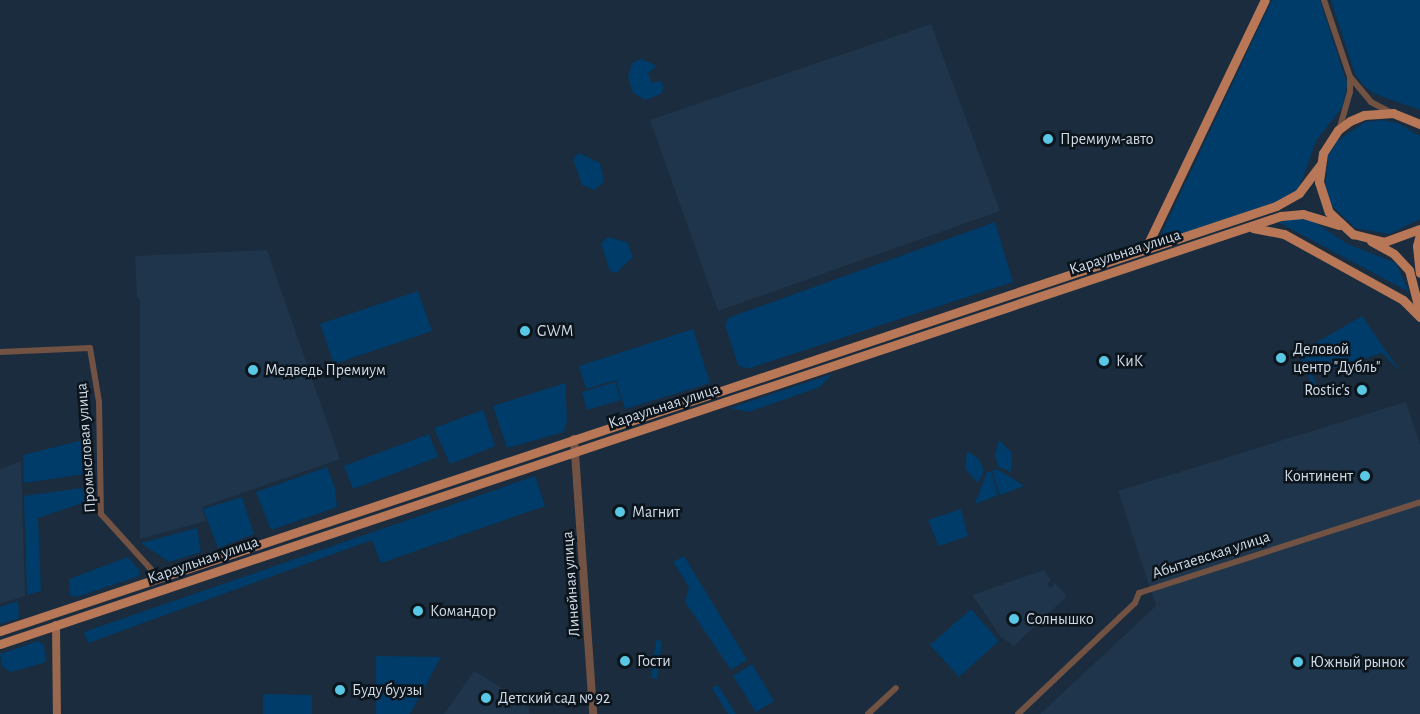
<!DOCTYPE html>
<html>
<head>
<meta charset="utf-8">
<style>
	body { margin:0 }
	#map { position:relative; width:1420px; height:714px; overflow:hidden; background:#1a2c3d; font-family:"Alegreya Sans",sans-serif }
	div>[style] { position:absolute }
	.built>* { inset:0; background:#1e354b }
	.green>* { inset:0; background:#003c69 }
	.minor>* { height:6px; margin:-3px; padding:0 3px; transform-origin:3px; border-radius:3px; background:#725243 }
	.tertiary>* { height:8px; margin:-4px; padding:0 4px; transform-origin:4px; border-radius:4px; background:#725243 }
	.secondary>* { height:8px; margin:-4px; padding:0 4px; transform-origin:4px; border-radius:4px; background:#99684f }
	.primary>* { height:9px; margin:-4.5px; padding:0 4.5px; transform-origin:4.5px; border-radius:4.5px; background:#b87857 }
	.dots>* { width:16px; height:16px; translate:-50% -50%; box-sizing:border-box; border:3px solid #0c141c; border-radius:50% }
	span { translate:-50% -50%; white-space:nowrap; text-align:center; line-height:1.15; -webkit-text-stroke:5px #0c141c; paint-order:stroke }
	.poi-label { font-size:16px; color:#d0dbe7 }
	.left { translate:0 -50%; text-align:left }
	.right { translate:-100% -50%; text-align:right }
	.street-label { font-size:16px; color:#d0dbe7 }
</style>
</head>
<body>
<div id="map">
	<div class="built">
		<i style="clip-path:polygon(931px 24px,1000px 211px,718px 311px,650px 120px)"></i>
		<i style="clip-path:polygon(267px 250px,340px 459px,202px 507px,206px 521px,140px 539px,140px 298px,137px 298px,135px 256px)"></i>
		<i style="clip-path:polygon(1406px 402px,1420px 445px,1420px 714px,1040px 714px,1156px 606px,1118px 491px)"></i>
		<i style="clip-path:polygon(21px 461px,25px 596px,0 604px,0 469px)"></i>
		<i style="clip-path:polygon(1044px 570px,1051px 580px,1047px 584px,1050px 588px,1055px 583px,1067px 596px,1014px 646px,1001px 637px,972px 595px)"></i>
		<i style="clip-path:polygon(474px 671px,529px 705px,529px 714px,444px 714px)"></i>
	</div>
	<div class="green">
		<i style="clip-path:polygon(1272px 0,1320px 0,1347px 84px,1343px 106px,1316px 141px,1299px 188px,1279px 201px,1157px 243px)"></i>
		<i style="clip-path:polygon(1331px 0,1420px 0,1420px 110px,1375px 94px,1363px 85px,1355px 74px)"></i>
		<i style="clip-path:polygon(641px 59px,657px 66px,648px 73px,652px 83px,661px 81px,664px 87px,661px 94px,645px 100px,633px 93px,628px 77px,632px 63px)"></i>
		<i style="clip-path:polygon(1382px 120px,1398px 123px,1420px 136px,1420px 219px,1389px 234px,1355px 228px,1331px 205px,1325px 189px,1328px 156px,1337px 141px,1365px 122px)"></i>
		<i style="clip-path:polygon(579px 153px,600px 163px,604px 181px,595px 190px,582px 185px,573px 159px)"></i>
		<i style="clip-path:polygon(1288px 218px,1311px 220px,1348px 244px,1396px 263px,1409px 292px,1278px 222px)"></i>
		<i style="clip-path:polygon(995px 222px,1013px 282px,747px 369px,738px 365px,725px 325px,728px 318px)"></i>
		<i style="clip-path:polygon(607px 237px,627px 242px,633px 257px,616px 273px,610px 271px,601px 244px)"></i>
		<i style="clip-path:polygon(418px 291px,432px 331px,334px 364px,320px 324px)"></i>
		<i style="clip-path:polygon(1362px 316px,1401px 373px,1382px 353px,1312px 375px,1319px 389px,1315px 391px,1298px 353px)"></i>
		<i style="clip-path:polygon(693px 329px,710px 383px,625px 409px,616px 380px,586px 389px,579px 366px)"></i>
		<i style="clip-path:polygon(832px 374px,820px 387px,748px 412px,730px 408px)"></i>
		<i style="clip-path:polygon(615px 382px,621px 400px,587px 410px,582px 392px)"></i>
		<i style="clip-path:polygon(565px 383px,567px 421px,564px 432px,507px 448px,493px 406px)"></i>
		<i style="clip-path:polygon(483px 410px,495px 446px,450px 464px,434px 428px)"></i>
		<i style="clip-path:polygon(429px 434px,438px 457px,353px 489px,344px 466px)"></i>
		<i style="clip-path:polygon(83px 440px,90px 441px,90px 470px,85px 474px,24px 483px,23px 455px)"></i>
		<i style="clip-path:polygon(999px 440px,1012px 453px,1011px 472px,998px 467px,995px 455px)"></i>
		<i style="clip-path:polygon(967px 451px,979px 459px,984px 471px,978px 483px,965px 469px)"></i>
		<i style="clip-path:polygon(327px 467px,335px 488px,337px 507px,271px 530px,256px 492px)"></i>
		<i style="clip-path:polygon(996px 469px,1009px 476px,1024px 486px,1000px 495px,992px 471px)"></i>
		<i style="clip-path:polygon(987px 472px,991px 472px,998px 495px,975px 504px)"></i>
		<i style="clip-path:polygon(535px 476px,545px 506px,381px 563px,372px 540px,88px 643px,84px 632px)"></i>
		<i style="clip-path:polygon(82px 488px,88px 501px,38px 518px,41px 591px,27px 595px,24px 496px)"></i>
		<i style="clip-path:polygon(242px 497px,254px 534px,218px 548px,203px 509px)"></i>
		<i style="clip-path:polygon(961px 509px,968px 536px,939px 546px,928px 520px)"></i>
		<i style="clip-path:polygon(197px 528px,201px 552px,169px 562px,141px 543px)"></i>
		<i style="clip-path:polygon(684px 556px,747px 660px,731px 670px,685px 602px,689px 587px,673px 562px)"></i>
		<i style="clip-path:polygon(128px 557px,140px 571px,139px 576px,77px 597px,70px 595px,69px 579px)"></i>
		<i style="clip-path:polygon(18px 601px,19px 618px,0 624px,0 607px)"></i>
		<i style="clip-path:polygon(971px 609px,999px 641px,959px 677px,930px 645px)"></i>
		<i style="clip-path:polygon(656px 640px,662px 641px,657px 679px,651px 678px)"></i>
		<i style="clip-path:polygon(38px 641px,44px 645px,46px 662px,11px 672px,2px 666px,0 654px)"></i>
		<i style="clip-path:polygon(376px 656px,441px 657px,410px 714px,376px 714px)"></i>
		<i style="clip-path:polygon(752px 664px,774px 701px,756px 712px,733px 676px)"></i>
		<i style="clip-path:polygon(718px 685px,736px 714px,728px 714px,712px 688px)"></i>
		<i style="clip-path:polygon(263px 694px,312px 695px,312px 714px,263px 714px)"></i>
	</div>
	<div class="minor">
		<i style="left:1324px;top:0;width:81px;rotate:71.3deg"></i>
		<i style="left:1350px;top:77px;width:15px;rotate:90deg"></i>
		<i style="left:1350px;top:92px;width:36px;rotate:106deg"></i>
		<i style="left:1351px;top:78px;width:31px;rotate:50deg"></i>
		<i style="left:1371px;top:102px;width:24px;rotate:28deg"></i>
		<i style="left:0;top:352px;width:90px;rotate:-2.5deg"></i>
		<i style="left:90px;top:348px;width:55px;rotate:80.5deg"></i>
		<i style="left:99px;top:402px;width:112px;rotate:89deg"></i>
		<i style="left:101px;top:514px;width:86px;rotate:47.8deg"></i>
		<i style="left:868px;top:714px;width:38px;rotate:-43deg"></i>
		<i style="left:1018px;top:714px;width:161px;rotate:-43.5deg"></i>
		<i style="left:1135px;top:603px;width:11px;rotate:-68deg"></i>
		<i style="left:1139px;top:593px;width:295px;rotate:-17.9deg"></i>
	</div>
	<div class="tertiary">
		<i style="left:574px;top:439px;width:276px;rotate:86deg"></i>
	</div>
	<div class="secondary">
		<i style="left:56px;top:625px;width:89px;rotate:89.4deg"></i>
	</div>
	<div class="primary">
		<i style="left:1420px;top:124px;width:29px;rotate:-158deg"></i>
		<i style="left:1393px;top:113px;width:29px;rotate:176deg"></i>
		<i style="left:1364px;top:115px;width:15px;rotate:157deg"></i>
		<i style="left:1350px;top:121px;width:15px;rotate:143deg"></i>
		<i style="left:1338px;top:130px;width:27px;rotate:123deg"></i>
		<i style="left:1323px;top:153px;width:29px;rotate:98deg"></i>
		<i style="left:1319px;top:182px;width:32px;rotate:72deg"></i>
		<i style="left:1329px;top:212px;width:33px;rotate:43deg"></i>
		<i style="left:1353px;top:234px;width:32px;rotate:14deg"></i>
		<i style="left:1384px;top:242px;width:38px;rotate:-20deg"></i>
		<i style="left:1253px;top:228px;width:32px;rotate:11deg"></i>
		<i style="left:1284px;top:234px;width:136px;rotate:29deg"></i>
		<i style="left:1403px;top:300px;width:24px;rotate:45deg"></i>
		<i style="left:1420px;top:234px;width:12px;rotate:104deg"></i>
		<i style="left:1417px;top:246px;width:27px;rotate:84deg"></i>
		<i style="left:1371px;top:241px;width:26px;rotate:29deg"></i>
		<i style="left:1394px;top:254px;width:22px;rotate:47deg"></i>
		<i style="left:1409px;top:270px;width:44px;rotate:75.7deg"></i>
		<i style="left:1145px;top:250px;width:277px;rotate:-64.4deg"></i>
		<i style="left:0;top:631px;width:1345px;rotate:-18.42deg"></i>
		<i style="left:1276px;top:206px;width:26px;rotate:-29deg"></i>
		<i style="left:1299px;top:193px;width:34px;rotate:-53deg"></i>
		<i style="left:0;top:644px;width:1351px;rotate:-18.48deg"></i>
		<i style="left:1281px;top:216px;width:22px;rotate:-5deg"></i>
		<i style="left:1303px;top:214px;width:38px;rotate:17deg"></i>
	</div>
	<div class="dots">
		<i style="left:1048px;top:139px;background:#59c8e4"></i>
		<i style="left:525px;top:331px;background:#59c8e4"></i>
		<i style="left:1281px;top:358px;background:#59c8e4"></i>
		<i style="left:1104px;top:361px;background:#59c8e4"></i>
		<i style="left:253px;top:370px;background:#59c8e4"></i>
		<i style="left:1362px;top:390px;background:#59c8e4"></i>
		<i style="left:1365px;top:476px;background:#59c8e4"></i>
		<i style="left:620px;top:512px;background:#59c8e4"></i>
		<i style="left:418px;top:611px;background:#59c8e4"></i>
		<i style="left:1014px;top:619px;background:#59c8e4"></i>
		<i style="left:625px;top:661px;background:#59c8e4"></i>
		<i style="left:1298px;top:662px;background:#59c8e4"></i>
		<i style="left:340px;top:690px;background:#59c8e4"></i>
		<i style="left:486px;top:698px;background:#59c8e4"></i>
	</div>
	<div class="poi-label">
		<span class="left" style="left:1060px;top:139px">Премиум-авто</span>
		<span class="left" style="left:537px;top:331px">GWM</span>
		<span class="left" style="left:1293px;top:358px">Деловой<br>центр "Дубль"</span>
		<span class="left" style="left:1116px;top:361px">КиК</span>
		<span class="left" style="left:265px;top:370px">Медведь Премиум</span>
		<span class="right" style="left:1350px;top:390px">Rostic's</span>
		<span class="right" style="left:1353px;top:476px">Континент</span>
		<span class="left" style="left:632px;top:512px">Магнит</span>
		<span class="left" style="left:430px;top:611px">Командор</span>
		<span class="left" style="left:1026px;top:619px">Солнышко</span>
		<span class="left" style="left:637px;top:661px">Гости</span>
		<span class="left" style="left:1310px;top:662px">Южный рынок</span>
		<span class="left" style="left:352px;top:690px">Буду буузы</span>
		<span class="left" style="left:498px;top:698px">Детский сад № 92</span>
	</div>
	<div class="street-label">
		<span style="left:1125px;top:252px;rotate:-18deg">Караульная улица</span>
		<span style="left:664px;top:406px;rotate:-18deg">Караульная улица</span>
		<span style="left:86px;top:448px;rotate:-94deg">Промысловая улица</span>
		<span style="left:1211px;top:555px;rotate:-18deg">Абытаевская улица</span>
		<span style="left:203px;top:560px;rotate:-19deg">Караульная улица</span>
		<span style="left:571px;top:584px;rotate:-94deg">Линейная улица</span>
	</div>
</div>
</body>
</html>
